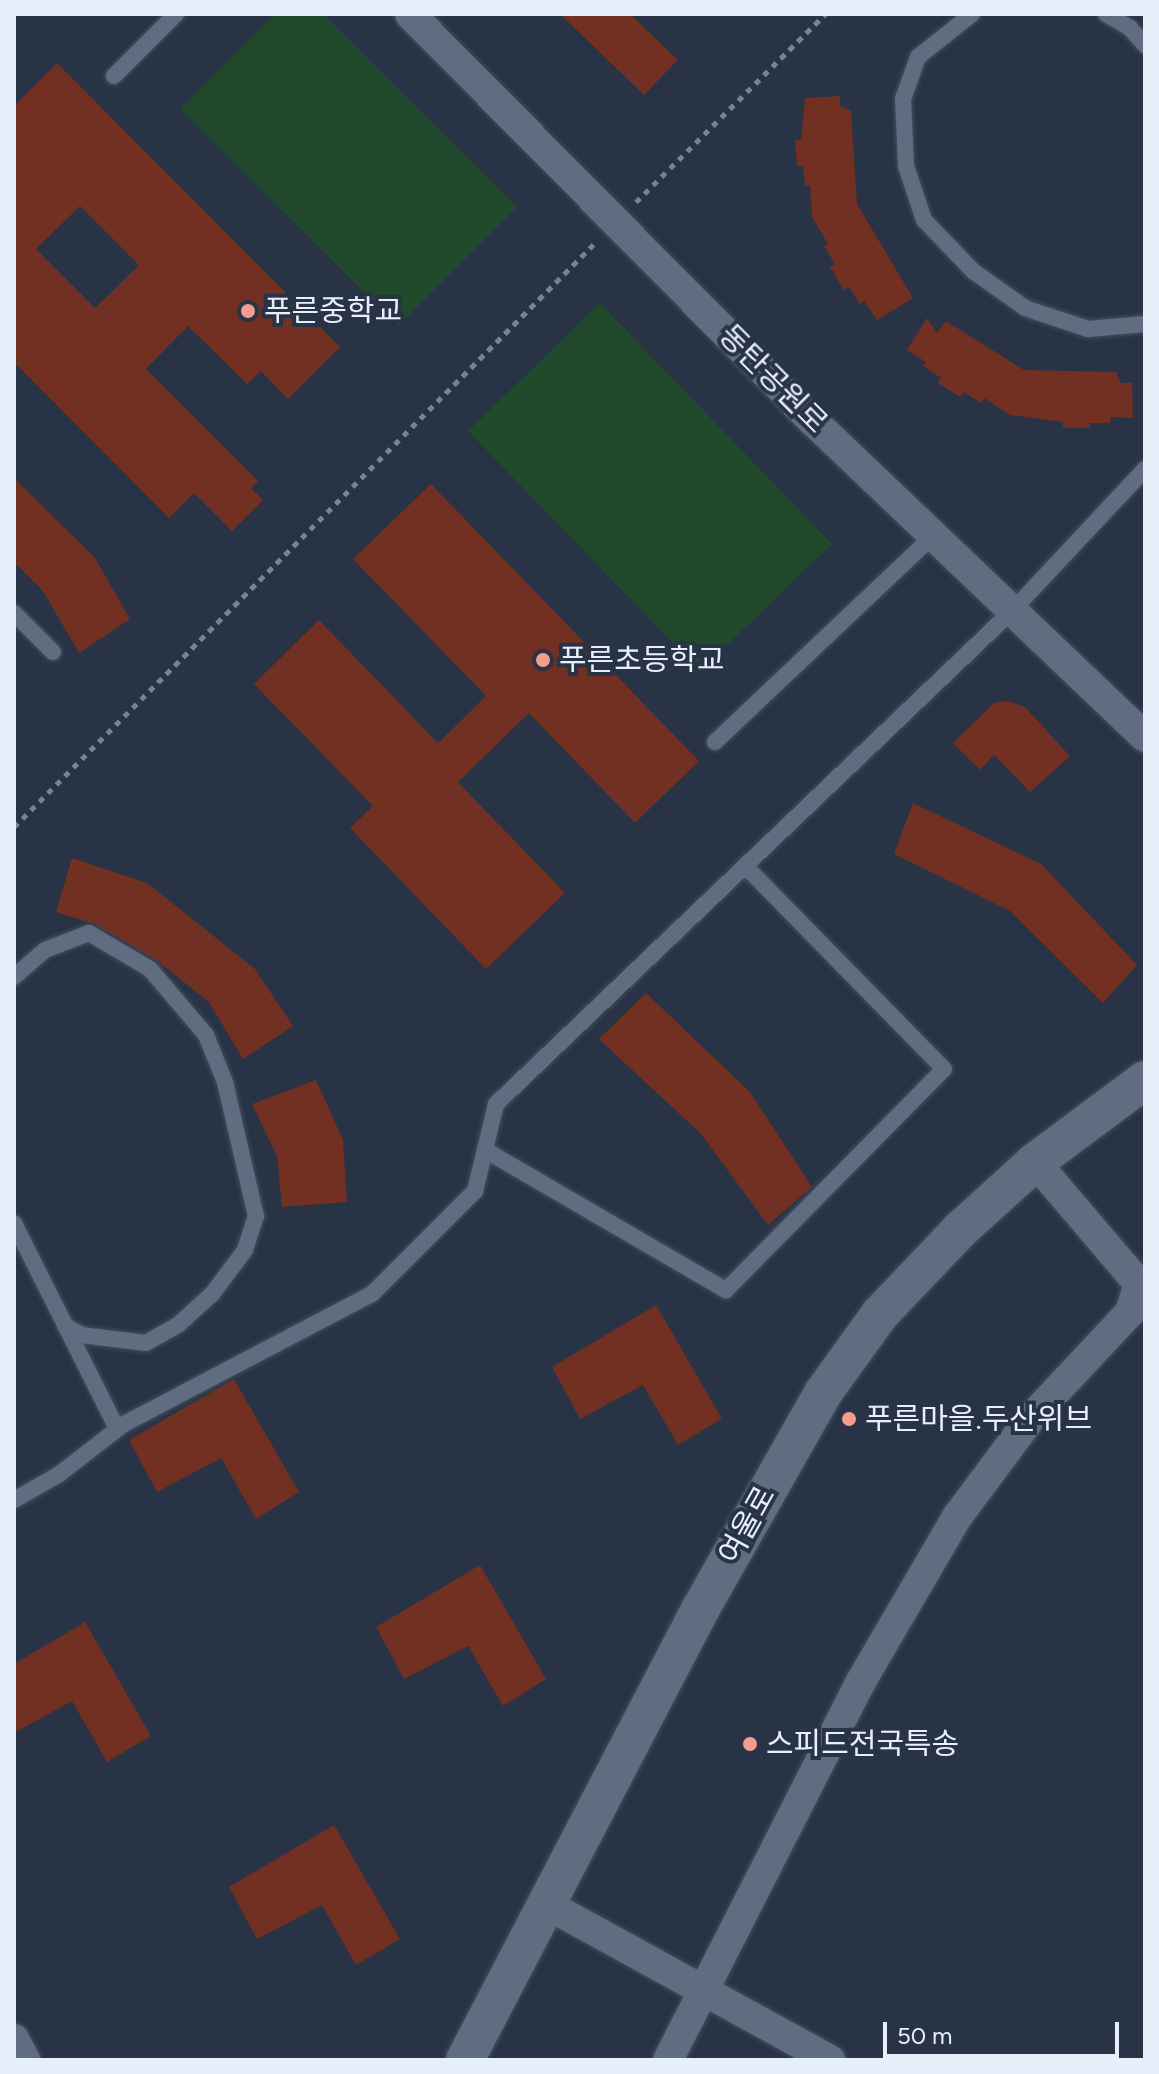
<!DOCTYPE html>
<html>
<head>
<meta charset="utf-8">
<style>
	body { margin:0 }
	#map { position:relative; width:1159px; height:2074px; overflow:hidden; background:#283345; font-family:Figtree,"Noto Sans KR",sans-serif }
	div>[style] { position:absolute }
	.green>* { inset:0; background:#214a2c }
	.building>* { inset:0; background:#713022 }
	.path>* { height:5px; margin-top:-2.5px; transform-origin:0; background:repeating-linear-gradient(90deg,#788291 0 6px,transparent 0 12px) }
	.roads { filter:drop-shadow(0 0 2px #444e5d) drop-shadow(0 0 2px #444e5d) }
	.service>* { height:16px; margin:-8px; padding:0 8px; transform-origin:8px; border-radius:8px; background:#606d81 }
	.minor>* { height:30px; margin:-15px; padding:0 15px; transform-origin:15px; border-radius:15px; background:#606d81 }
	.tertiary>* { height:38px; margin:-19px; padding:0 19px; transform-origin:19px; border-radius:19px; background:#606d81 }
	.dots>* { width:22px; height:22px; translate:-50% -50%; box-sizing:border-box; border:4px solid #283345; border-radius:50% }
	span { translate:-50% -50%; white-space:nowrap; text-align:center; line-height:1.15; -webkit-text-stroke:8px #283345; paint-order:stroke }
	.poi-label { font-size:30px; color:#e7effa }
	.left { translate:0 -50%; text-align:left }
	.street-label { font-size:30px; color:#e7effa }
	.frame { position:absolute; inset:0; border:16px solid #e7effa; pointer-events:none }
	.scale { position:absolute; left:883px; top:2022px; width:236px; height:36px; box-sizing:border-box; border:4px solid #e7effa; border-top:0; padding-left:10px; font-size:24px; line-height:28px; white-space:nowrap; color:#e7effa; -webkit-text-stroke:6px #283345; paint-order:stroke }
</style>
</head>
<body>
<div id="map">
	<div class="green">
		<i style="clip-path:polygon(275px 14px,323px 14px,517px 207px,398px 326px,180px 109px)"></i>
		<i style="clip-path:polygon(600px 303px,832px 544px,700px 671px,468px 431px)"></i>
	</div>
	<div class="building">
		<i style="clip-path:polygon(560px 14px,630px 14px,678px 60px,644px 95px)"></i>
		<i style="clip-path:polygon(evenodd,57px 63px,340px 347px,288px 399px,261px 371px,247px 384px,188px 326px,146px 369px,258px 481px,251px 488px,263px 500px,232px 531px,194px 493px,169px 518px,14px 362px,14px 106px,57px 63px,80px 206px,139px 265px,95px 308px,36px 249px,80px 206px)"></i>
		<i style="clip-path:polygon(840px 96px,840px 106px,851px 111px,857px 204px,913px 298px,877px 320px,864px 301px,860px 304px,849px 287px,844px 290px,830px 267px,835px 264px,824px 246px,828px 244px,812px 217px,810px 186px,805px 186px,803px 166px,797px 166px,795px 140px,801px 139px,805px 98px)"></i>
		<i style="clip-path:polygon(927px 318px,937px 333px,946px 321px,1024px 370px,1116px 372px,1121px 383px,1132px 383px,1133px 418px,1111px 417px,1110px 423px,1090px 423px,1090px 428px,1063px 428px,1063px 422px,1010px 415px,984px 398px,981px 403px,964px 392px,960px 397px,938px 383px,941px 378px,923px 366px,926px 362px,907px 350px)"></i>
		<i style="clip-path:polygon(14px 478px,95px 558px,130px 619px,79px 653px,43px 591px,14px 562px)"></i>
		<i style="clip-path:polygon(431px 484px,699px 761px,635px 823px,529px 713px,458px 782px,565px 893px,486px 969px,350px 828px,373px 806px,254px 684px,319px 620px,438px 743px,486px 696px,353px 559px)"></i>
		<i style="clip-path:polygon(1008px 701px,1025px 707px,1070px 756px,1030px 792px,994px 755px,980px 770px,953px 743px,994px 703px)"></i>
		<i style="clip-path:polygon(913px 803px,1041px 864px,1137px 965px,1103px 1003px,1010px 911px,894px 854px)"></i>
		<i style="clip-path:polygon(72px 858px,147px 883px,255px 969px,293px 1026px,243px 1059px,208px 1001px,156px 960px,95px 924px,56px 912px)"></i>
		<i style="clip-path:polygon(646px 993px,750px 1092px,812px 1187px,768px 1225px,701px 1134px,599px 1039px)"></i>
		<i style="clip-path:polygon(316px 1080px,343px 1140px,347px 1202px,282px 1207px,277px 1156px,252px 1104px)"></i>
		<i style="clip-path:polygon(656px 1305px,722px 1419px,678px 1445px,643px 1385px,580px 1419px,552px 1367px)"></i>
		<i style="clip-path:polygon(234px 1379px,299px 1492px,256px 1519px,221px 1458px,157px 1492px,129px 1440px)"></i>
		<i style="clip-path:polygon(480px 1565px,546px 1679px,503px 1706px,468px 1646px,404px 1679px,376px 1627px)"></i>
		<i style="clip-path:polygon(85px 1622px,151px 1736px,107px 1762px,72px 1701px,14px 1733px,14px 1664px)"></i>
		<i style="clip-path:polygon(334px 1825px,400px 1939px,356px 1965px,322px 1905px,257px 1939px,229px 1887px)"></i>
	</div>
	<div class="path">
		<i style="left:636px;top:202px;width:267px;rotate:-44.8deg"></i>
		<i style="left:14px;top:827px;width:824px;rotate:-45.15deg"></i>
	</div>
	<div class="roads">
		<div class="service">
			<i style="left:972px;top:14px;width:69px;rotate:141.5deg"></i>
			<i style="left:918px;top:57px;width:45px;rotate:109.7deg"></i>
			<i style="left:903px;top:99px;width:67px;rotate:87.4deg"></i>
			<i style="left:906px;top:166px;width:57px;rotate:71.6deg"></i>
			<i style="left:924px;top:220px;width:71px;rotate:46.1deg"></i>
			<i style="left:973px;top:271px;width:64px;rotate:35.4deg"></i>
			<i style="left:1025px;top:308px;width:66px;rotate:18.4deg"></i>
			<i style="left:1088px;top:329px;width:57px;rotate:-5deg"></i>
			<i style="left:1106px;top:14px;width:28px;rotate:30deg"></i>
			<i style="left:1130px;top:28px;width:23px;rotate:49deg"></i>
			<i style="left:114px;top:76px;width:88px;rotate:-45deg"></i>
			<i style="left:14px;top:613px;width:55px;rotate:45deg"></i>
			<i style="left:715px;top:742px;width:301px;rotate:-43.4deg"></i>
			<i style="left:14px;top:977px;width:41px;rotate:-41.1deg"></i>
			<i style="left:45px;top:950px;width:47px;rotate:-21.1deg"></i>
			<i style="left:89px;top:933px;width:71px;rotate:30.5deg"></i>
			<i style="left:150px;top:969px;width:87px;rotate:49.7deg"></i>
			<i style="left:206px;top:1035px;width:51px;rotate:68deg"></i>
			<i style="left:225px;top:1082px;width:138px;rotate:77deg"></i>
			<i style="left:256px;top:1216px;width:36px;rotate:108deg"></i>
			<i style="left:245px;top:1250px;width:54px;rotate:126.7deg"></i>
			<i style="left:213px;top:1293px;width:47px;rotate:137.6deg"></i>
			<i style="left:178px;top:1325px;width:37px;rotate:151deg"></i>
			<i style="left:146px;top:1343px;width:64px;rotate:-172.9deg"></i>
			<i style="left:82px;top:1335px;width:19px;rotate:-152deg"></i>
			<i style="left:485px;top:1150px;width:279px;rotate:30.2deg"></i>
			<i style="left:726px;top:1290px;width:310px;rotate:-45.4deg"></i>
			<i style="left:944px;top:1069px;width:284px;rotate:-134.4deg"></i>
			<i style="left:14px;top:1223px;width:230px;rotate:63.4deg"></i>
			<i style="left:14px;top:1500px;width:51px;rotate:-29.6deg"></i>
			<i style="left:58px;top:1475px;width:83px;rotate:-37.7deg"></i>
			<i style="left:124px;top:1424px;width:281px;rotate:-27.7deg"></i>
			<i style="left:373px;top:1293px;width:144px;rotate:-45deg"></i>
			<i style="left:475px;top:1191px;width:89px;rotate:-76.4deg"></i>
			<i style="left:496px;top:1104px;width:715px;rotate:-43.7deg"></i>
			<i style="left:1013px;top:610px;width:193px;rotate:-46.9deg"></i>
		</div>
		<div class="minor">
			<i style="left:410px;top:14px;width:573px;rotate:45.28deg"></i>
			<i style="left:813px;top:421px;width:458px;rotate:43.6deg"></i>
			<i style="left:548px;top:1905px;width:322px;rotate:28.8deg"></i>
			<i style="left:14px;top:2039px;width:24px;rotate:62deg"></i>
			<i style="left:668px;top:2060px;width:423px;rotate:-63deg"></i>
			<i style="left:860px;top:1683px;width:192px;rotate:-59.7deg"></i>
			<i style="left:957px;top:1517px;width:122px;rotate:-53.3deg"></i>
			<i style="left:1030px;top:1419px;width:146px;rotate:-46.9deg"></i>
			<i style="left:1130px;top:1312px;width:29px;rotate:-72deg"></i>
			<i style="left:1139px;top:1284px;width:160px;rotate:-130.4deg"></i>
		</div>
		<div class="tertiary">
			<i style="left:465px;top:2060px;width:510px;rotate:-62.43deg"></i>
			<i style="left:701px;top:1608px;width:247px;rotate:-60.4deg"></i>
			<i style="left:823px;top:1393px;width:97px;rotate:-54.2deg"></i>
			<i style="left:880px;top:1314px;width:116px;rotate:-46.4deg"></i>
			<i style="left:960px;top:1230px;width:101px;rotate:-42.2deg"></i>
			<i style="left:1035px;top:1162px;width:137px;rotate:-36.7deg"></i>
		</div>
	</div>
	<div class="dots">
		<i style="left:248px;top:311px;background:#f49d8d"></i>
		<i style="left:543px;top:660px;background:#f49d8d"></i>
		<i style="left:849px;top:1419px;background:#f49d8d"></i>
		<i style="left:750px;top:1744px;background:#f49d8d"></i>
	</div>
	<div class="poi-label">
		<span class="left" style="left:264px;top:311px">푸른중학교</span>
		<span class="left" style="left:559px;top:660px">푸른초등학교</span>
		<span class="left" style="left:865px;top:1419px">푸른마을.두산위브</span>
		<span class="left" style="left:766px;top:1744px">스피드전국특송</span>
	</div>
	<div class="street-label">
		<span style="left:773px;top:379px;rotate:45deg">동탄공원로</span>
		<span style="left:747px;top:1525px;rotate:-61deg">여울로</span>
	</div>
	<div class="frame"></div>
	<div class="scale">50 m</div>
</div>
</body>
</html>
